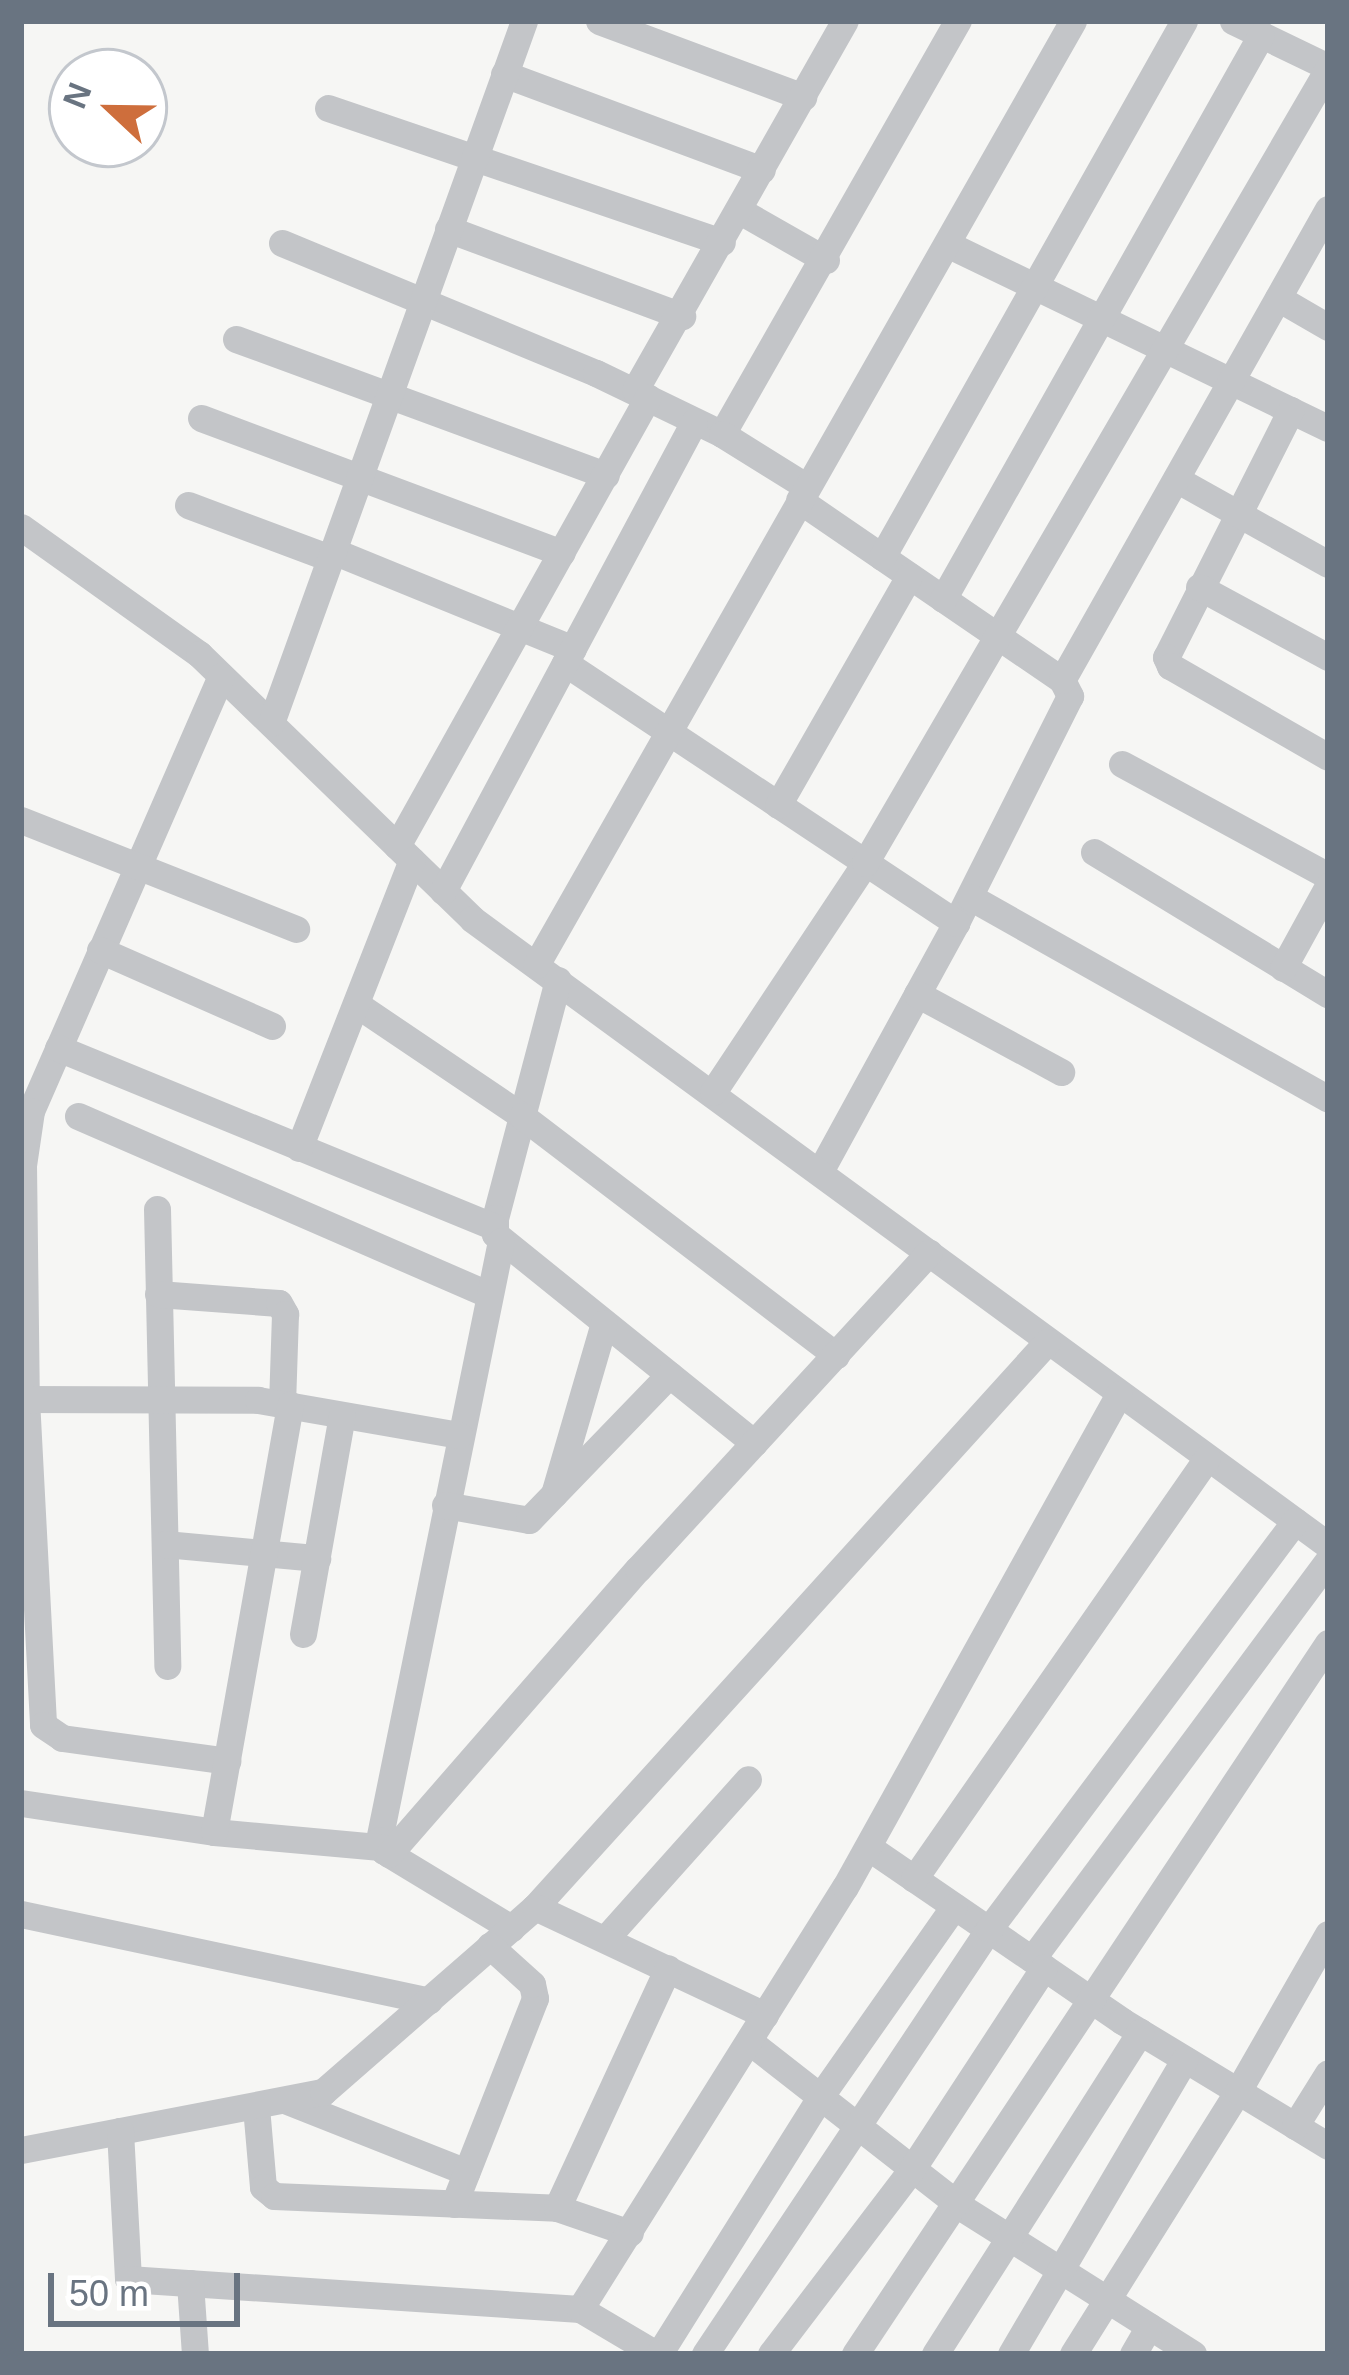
<!DOCTYPE html>
<html>
<head>
<meta charset="utf-8">
<style>
	body { margin:0 }
	#map { position:relative; width:1349px; height:2375px; overflow:hidden; background:#f6f6f4; font-family:Helvetica,sans-serif }
	div>[style] { position:absolute }
	.minor>* { height:27px; margin:-13.5px; padding:0 13.5px; transform-origin:13.5px; border-radius:13.5px; background:#c3c5c8 }
	span { translate:-50% -50%; white-space:nowrap; text-align:center; line-height:1.15; -webkit-text-stroke:12px #fff; paint-order:stroke }
	.frame { position:absolute; inset:0; border:24px solid #697481; pointer-events:none }
	.north { position:absolute; left:48px; top:48px; width:120px; height:120px; box-sizing:border-box; background:#fff; border:3px solid #c3c7cd; border-radius:50%; rotate:292deg; font-size:33px; font-weight:700; line-height:48px; text-align:center; color:#697481 }
	.north::after { content:''; display:block; margin:auto; width:42px; height:54px; background:#ce6e3c; clip-path:polygon(50% 0,100% 100%,50% 72%,0 100%) }
	.scale { position:absolute; left:48px; top:2273px; width:192px; height:54px; box-sizing:border-box; border:6px solid #697481; border-top:0; padding-left:15px; font-size:36px; line-height:42px; white-space:nowrap; color:#697481; -webkit-text-stroke:9px #fff; paint-order:stroke }
</style>
</head>
<body>
<div id="map">
	<div class="minor">
		<i style="left:599px;top:21px;width:218px;rotate:20.4deg"></i>
		<i style="left:1233px;top:21px;width:106px;rotate:25.8deg"></i>
		<i style="left:504px;top:74px;width:275px;rotate:20.4deg"></i>
		<i style="left:328px;top:108px;width:416px;rotate:18.8deg"></i>
		<i style="left:740px;top:211px;width:99px;rotate:29.7deg"></i>
		<i style="left:448px;top:229px;width:250px;rotate:20.4deg"></i>
		<i style="left:282px;top:243px;width:340px;rotate:22.5deg"></i>
		<i style="left:596px;top:373px;width:140px;rotate:25.8deg"></i>
		<i style="left:722px;top:434px;width:476px;rotate:-60.3deg"></i>
		<i style="left:947px;top:244px;width:423px;rotate:25.8deg"></i>
		<i style="left:1278px;top:298px;width:58px;rotate:30.1deg"></i>
		<i style="left:236px;top:339px;width:394px;rotate:20.2deg"></i>
		<i style="left:635px;top:390px;width:425px;rotate:-60.4deg"></i>
		<i style="left:1291px;top:410px;width:277px;rotate:116.8deg"></i>
		<i style="left:1166px;top:657px;width:10px;rotate:66deg"></i>
		<i style="left:1170px;top:666px;width:182px;rotate:29.9deg"></i>
		<i style="left:201px;top:418px;width:385px;rotate:20.5deg"></i>
		<i style="left:722px;top:434px;width:100px;rotate:31.9deg"></i>
		<i style="left:1176px;top:479px;width:174px;rotate:29.2deg"></i>
		<i style="left:799px;top:500px;width:319px;rotate:34.4deg"></i>
		<i style="left:1062px;top:680px;width:18px;rotate:63deg"></i>
		<i style="left:1070px;top:696px;width:254px;rotate:116.7deg"></i>
		<i style="left:956px;top:923px;width:283px;rotate:118.7deg"></i>
		<i style="left:188px;top:505px;width:152px;rotate:20.5deg"></i>
		<i style="left:21px;top:527px;width:219px;rotate:35.5deg"></i>
		<i style="left:199px;top:654px;width:380px;rotate:44.1deg"></i>
		<i style="left:472px;top:919px;width:1060px;rotate:36.18deg"></i>
		<i style="left:333px;top:551px;width:259px;rotate:22.2deg"></i>
		<i style="left:882px;top:557px;width:615px;rotate:-60.6deg"></i>
		<i style="left:1199px;top:587px;width:147px;rotate:28.5deg"></i>
		<i style="left:943px;top:599px;width:647px;rotate:-60.58deg"></i>
		<i style="left:565px;top:663px;width:470px;rotate:33.6deg"></i>
		<i style="left:221px;top:676px;width:475px;rotate:113.6deg"></i>
		<i style="left:31px;top:1111px;width:55px;rotate:98.4deg"></i>
		<i style="left:23px;top:1165px;width:234px;rotate:89.3deg"></i>
		<i style="left:26px;top:1399px;width:326px;rotate:87deg"></i>
		<i style="left:43px;top:1725px;width:23px;rotate:34deg"></i>
		<i style="left:62px;top:1738px;width:167px;rotate:7.9deg"></i>
		<i style="left:1062px;top:680px;width:541px;rotate:-60.54deg"></i>
		<i style="left:271px;top:723px;width:746px;rotate:-70.18deg"></i>
		<i style="left:1122px;top:764px;width:234px;rotate:28.5deg"></i>
		<i style="left:778px;top:805px;width:264px;rotate:-60.2deg"></i>
		<i style="left:21px;top:820px;width:296px;rotate:21.6deg"></i>
		<i style="left:397px;top:846px;width:514px;rotate:-60.79deg"></i>
		<i style="left:1094px;top:852px;width:274px;rotate:31.3deg"></i>
		<i style="left:443px;top:891px;width:532px;rotate:-61.85deg"></i>
		<i style="left:970px;top:897px;width:411px;rotate:29.4deg"></i>
		<i style="left:100px;top:950px;width:188px;rotate:23.8deg"></i>
		<i style="left:536px;top:965px;width:1086px;rotate:-60.37deg"></i>
		<i style="left:1283px;top:968px;width:94px;rotate:-61.2deg"></i>
		<i style="left:558px;top:980px;width:246px;rotate:104.8deg"></i>
		<i style="left:495px;top:1218px;width:16px;rotate:90deg"></i>
		<i style="left:495px;top:1234px;width:333px;rotate:38.9deg"></i>
		<i style="left:917px;top:994px;width:164px;rotate:28.4deg"></i>
		<i style="left:356px;top:1004px;width:200px;rotate:34deg"></i>
		<i style="left:522px;top:1116px;width:395px;rotate:37.3deg"></i>
		<i style="left:58px;top:1048px;width:470px;rotate:22.3deg"></i>
		<i style="left:713px;top:1092px;width:275px;rotate:-56.4deg"></i>
		<i style="left:865px;top:863px;width:919px;rotate:-59.75deg"></i>
		<i style="left:78px;top:1116px;width:448px;rotate:23.5deg"></i>
		<i style="left:299px;top:1148px;width:309px;rotate:-68.6deg"></i>
		<i style="left:157px;top:1209px;width:457px;rotate:88.7deg"></i>
		<i style="left:501px;top:1241px;width:611px;rotate:101.51deg"></i>
		<i style="left:379px;top:1840px;width:12px;rotate:66deg"></i>
		<i style="left:384px;top:1851px;width:149px;rotate:31.2deg"></i>
		<i style="left:158px;top:1294px;width:121px;rotate:4.3deg"></i>
		<i style="left:279px;top:1303px;width:13px;rotate:61deg"></i>
		<i style="left:285px;top:1314px;width:90px;rotate:91.9deg"></i>
		<i style="left:21px;top:1399px;width:237px;rotate:0.2deg"></i>
		<i style="left:258px;top:1400px;width:204px;rotate:9.9deg"></i>
		<i style="left:554px;top:1494px;width:178px;rotate:-73.7deg"></i>
		<i style="left:445px;top:1505px;width:85px;rotate:10.1deg"></i>
		<i style="left:529px;top:1520px;width:202px;rotate:-46deg"></i>
		<i style="left:165px;top:1544px;width:153px;rotate:5.3deg"></i>
		<i style="left:303px;top:1634px;width:222px;rotate:-79.9deg"></i>
		<i style="left:21px;top:1803px;width:195px;rotate:8.5deg"></i>
		<i style="left:214px;top:1832px;width:167px;rotate:5.2deg"></i>
		<i style="left:214px;top:1832px;width:434px;rotate:-79.9deg"></i>
		<i style="left:868px;top:1847px;width:308px;rotate:34.4deg"></i>
		<i style="left:1122px;top:2021px;width:241px;rotate:31.2deg"></i>
		<i style="left:389px;top:1854px;width:378px;rotate:-48.9deg"></i>
		<i style="left:638px;top:1569px;width:430px;rotate:-47.4deg"></i>
		<i style="left:914px;top:1879px;width:513px;rotate:-55.16deg"></i>
		<i style="left:535px;top:1907px;width:762px;rotate:-47.82deg"></i>
		<i style="left:21px;top:1914px;width:417px;rotate:12deg"></i>
		<i style="left:606px;top:1938px;width:213px;rotate:-48.2deg"></i>
		<i style="left:1032px;top:1959px;width:497px;rotate:-53.4deg"></i>
		<i style="left:749px;top:2041px;width:273px;rotate:38deg"></i>
		<i style="left:964px;top:2209px;width:271px;rotate:32.3deg"></i>
		<i style="left:287px;top:2101px;width:193px;rotate:21.6deg"></i>
		<i style="left:256px;top:2107px;width:80px;rotate:85deg"></i>
		<i style="left:263px;top:2187px;width:14px;rotate:39deg"></i>
		<i style="left:274px;top:2196px;width:283px;rotate:2.4deg"></i>
		<i style="left:557px;top:2208px;width:77px;rotate:18.9deg"></i>
		<i style="left:1295px;top:2126px;width:62px;rotate:-58.1deg"></i>
		<i style="left:120px;top:2131px;width:207px;rotate:-10.9deg"></i>
		<i style="left:323px;top:2092px;width:281px;rotate:-41.1deg"></i>
		<i style="left:535px;top:1907px;width:254px;rotate:25.2deg"></i>
		<i style="left:21px;top:2150px;width:101px;rotate:-10.9deg"></i>
		<i style="left:120px;top:2131px;width:148px;rotate:86.9deg"></i>
		<i style="left:128px;top:2279px;width:453px;rotate:3.8deg"></i>
		<i style="left:580px;top:2309px;width:498px;rotate:-57.9deg"></i>
		<i style="left:845px;top:1887px;width:564px;rotate:-60.94deg"></i>
		<i style="left:454px;top:2204px;width:221px;rotate:-68.5deg"></i>
		<i style="left:535px;top:1998px;width:14px;rotate:-102deg"></i>
		<i style="left:532px;top:1984px;width:57px;rotate:-137.9deg"></i>
		<i style="left:557px;top:2208px;width:264px;rotate:-65.2deg"></i>
		<i style="left:190px;top:2283px;width:71px;rotate:86deg"></i>
		<i style="left:580px;top:2309px;width:88px;rotate:30.6deg"></i>
		<i style="left:659px;top:2354px;width:303px;rotate:-57.9deg"></i>
		<i style="left:820px;top:2097px;width:233px;rotate:-54.9deg"></i>
		<i style="left:705px;top:2354px;width:511px;rotate:-56.25deg"></i>
		<i style="left:989px;top:1929px;width:510px;rotate:-53.13deg"></i>
		<i style="left:771px;top:2354px;width:233px;rotate:-52.7deg"></i>
		<i style="left:912px;top:2169px;width:241px;rotate:-56.8deg"></i>
		<i style="left:855px;top:2354px;width:854px;rotate:-56.37deg"></i>
		<i style="left:935px;top:2354px;width:382px;rotate:-57.5deg"></i>
		<i style="left:1011px;top:2354px;width:342px;rotate:-59.5deg"></i>
		<i style="left:1073px;top:2354px;width:310px;rotate:-57.9deg"></i>
		<i style="left:1238px;top:2091px;width:181px;rotate:-60.2deg"></i>
		<i style="left:1133px;top:2354px;width:32px;rotate:-60deg"></i>
	</div>
	<div class="frame"></div>
	<div class="north">N</div>
	<div class="scale">50 m</div>
</div>
</body>
</html>
